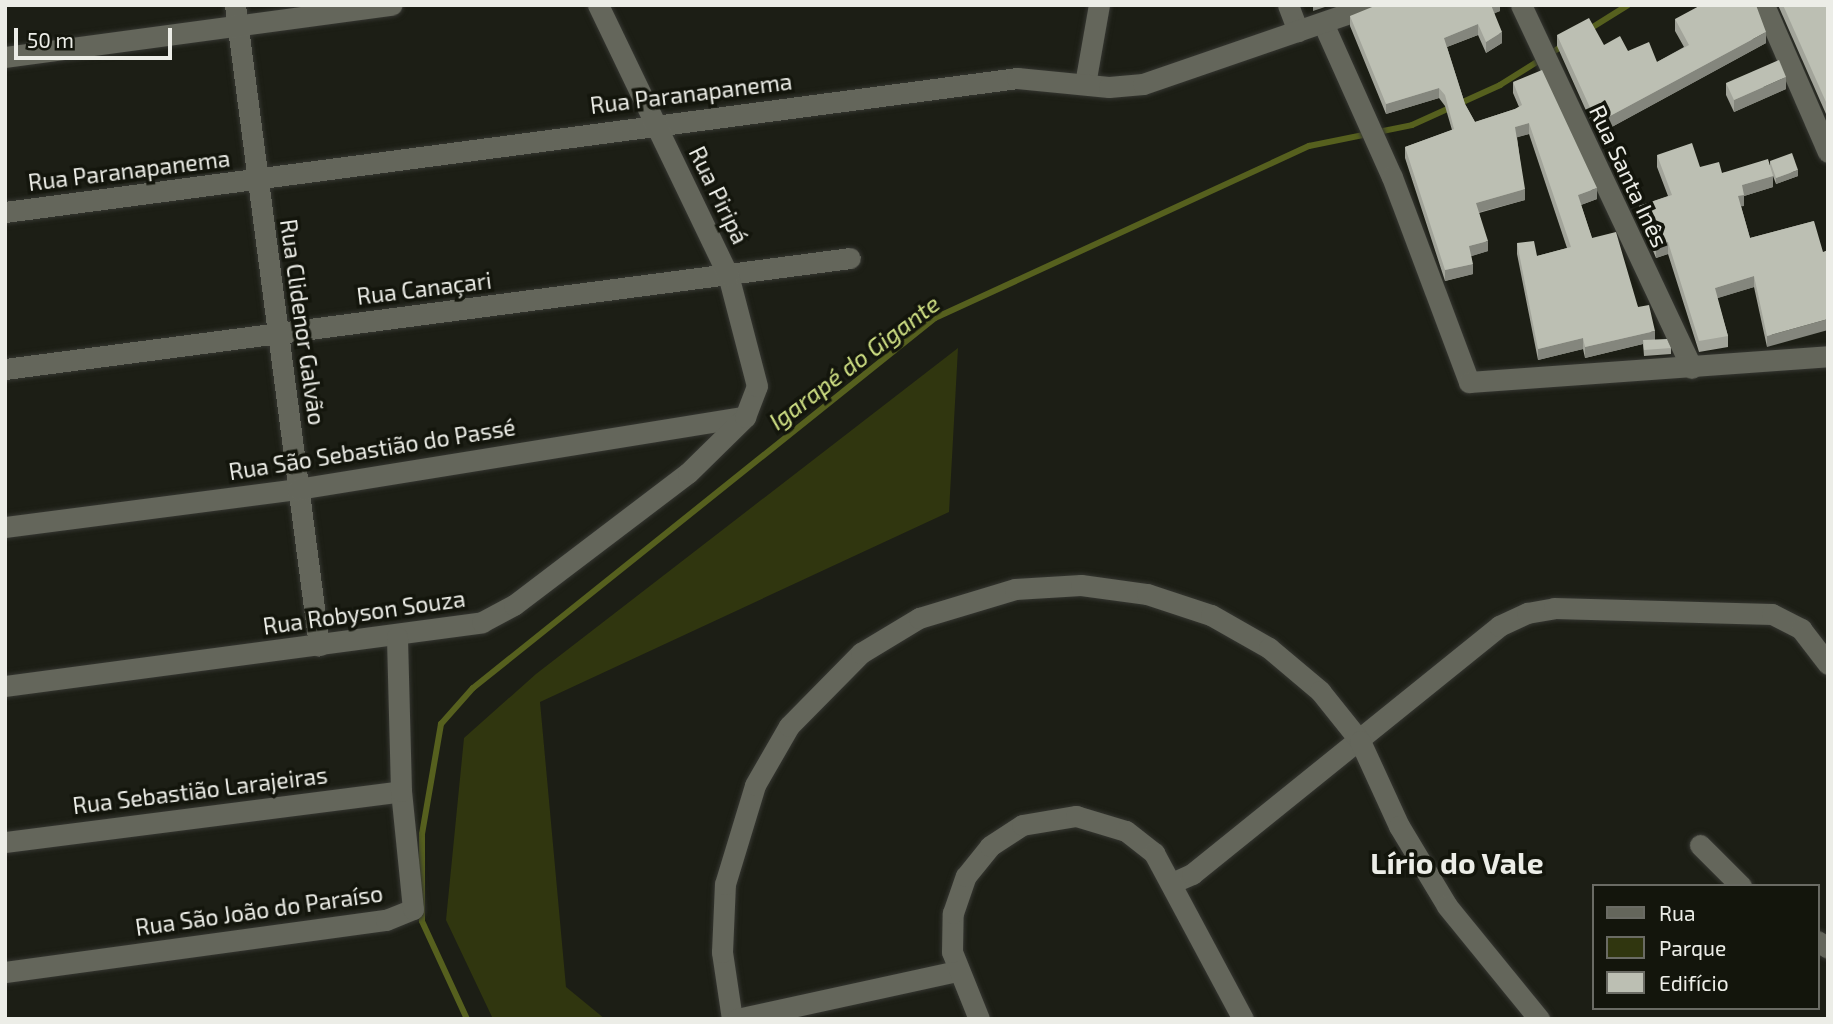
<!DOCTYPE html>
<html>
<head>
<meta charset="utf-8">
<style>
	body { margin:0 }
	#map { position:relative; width:1833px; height:1024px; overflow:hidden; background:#1c1e15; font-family:"Exo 2",sans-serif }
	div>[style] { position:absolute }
	.green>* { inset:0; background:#30360f }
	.stream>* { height:6px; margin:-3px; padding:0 3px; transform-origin:3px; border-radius:3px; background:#56601e }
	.roads { filter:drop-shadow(0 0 2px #353631) drop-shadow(0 0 2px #353631) }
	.street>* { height:21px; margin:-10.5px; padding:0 10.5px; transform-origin:10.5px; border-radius:10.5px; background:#64665b }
	.wall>* { inset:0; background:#a2a49a }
	.shaded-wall>* { inset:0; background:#84867d }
	.building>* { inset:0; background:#bcbfb3 }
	span { translate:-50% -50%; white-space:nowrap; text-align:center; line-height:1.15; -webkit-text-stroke:7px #13150c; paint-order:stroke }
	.street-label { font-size:23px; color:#ecede7 }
	.water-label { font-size:24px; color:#d0e184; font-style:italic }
	.district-label { font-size:30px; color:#ecede7; font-weight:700 }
	.frame { position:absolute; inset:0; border:7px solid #ecede7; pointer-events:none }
	.legend { position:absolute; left:1592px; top:884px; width:228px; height:126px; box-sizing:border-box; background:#13150c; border:2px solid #6a6b64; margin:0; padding:9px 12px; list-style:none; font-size:21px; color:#ecede7 }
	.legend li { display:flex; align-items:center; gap:14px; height:35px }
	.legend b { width:35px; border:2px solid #6a6b64 }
	.scale { position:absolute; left:14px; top:28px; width:158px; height:32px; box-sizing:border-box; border:4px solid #ecede7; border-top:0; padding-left:9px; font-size:21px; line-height:24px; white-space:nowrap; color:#ecede7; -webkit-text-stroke:5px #13150c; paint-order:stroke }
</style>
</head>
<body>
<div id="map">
	<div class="green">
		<i style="clip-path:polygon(958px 348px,949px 512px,540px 702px,566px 987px,605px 1019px,493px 1019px,446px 920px,464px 738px,536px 674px)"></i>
	</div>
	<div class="stream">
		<i style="left:1588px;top:30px;width:47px;rotate:-32deg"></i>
		<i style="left:467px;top:1019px;width:108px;rotate:-114.7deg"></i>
		<i style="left:422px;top:921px;width:87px;rotate:-90deg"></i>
		<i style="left:422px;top:834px;width:112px;rotate:-80.2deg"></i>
		<i style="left:441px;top:724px;width:48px;rotate:-48.4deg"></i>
		<i style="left:473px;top:688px;width:592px;rotate:-38.69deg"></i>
		<i style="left:935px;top:318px;width:412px;rotate:-24.7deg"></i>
		<i style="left:1309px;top:146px;width:105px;rotate:-11.5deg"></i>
		<i style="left:1412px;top:125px;width:97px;rotate:-24.4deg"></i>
		<i style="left:1500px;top:85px;width:75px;rotate:-32deg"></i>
	</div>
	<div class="roads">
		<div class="street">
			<i style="left:235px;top:5px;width:646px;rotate:82.53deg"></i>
			<i style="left:1288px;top:5px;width:28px;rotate:69deg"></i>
			<i style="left:1521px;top:5px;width:401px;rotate:64.8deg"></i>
			<i style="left:1764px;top:5px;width:160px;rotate:66.5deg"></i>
			<i style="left:1323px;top:23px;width:169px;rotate:65.9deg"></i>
			<i style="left:1392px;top:177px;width:219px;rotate:69.4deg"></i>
			<i style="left:1469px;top:382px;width:360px;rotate:-4.1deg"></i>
			<i style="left:5px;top:57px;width:390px;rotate:-7.7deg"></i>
			<i style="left:1085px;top:84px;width:80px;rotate:-80deg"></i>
			<i style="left:5px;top:212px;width:1021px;rotate:-7.54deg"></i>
			<i style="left:1017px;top:78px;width:92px;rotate:5.6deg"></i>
			<i style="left:1109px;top:87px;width:34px;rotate:-5deg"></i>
			<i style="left:1143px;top:84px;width:242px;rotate:-19deg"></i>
			<i style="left:5px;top:369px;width:852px;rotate:-7.48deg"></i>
			<i style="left:5px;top:527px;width:295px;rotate:-7.4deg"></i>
			<i style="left:298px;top:489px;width:453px;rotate:-9.2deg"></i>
			<i style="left:5px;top:686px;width:481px;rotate:-7.6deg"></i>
			<i style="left:482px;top:622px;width:36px;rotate:-28deg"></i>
			<i style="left:514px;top:605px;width:218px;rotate:-37.2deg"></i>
			<i style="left:688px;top:473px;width:80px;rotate:-44.5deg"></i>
			<i style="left:745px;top:417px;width:33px;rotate:-69deg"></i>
			<i style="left:757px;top:386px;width:115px;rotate:-104.6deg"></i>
			<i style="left:728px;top:275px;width:300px;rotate:-115.7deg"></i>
			<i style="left:5px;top:842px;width:399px;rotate:-7.3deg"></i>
			<i style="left:1700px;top:845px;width:58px;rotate:45deg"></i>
			<i style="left:1174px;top:882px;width:20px;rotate:-24deg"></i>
			<i style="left:1192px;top:874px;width:395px;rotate:-38.9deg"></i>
			<i style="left:1499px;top:626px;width:31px;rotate:-25deg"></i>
			<i style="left:1527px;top:613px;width:27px;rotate:-10deg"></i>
			<i style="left:1554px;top:608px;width:218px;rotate:1.6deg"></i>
			<i style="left:1772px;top:614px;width:33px;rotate:27deg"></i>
			<i style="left:1801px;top:629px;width:44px;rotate:52.4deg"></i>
			<i style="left:1817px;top:941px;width:13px;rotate:32deg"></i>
			<i style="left:5px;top:972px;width:385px;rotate:-7.8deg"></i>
			<i style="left:386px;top:920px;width:29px;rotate:-22deg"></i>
			<i style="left:413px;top:909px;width:119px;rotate:-95.8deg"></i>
			<i style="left:401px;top:791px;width:154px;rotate:-91.5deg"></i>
			<i style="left:732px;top:1019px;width:68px;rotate:-98.5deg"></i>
			<i style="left:722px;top:952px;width:68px;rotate:-87.5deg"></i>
			<i style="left:725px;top:884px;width:103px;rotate:-73.1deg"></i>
			<i style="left:755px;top:785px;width:68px;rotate:-60deg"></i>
			<i style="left:789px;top:726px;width:103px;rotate:-45.4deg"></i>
			<i style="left:861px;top:653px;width:68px;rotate:-31.1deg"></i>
			<i style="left:919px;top:618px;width:100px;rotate:-16.8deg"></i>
			<i style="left:1015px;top:589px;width:66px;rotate:-3.5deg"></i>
			<i style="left:1081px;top:585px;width:67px;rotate:7.8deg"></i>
			<i style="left:1147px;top:594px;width:67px;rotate:18.2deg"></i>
			<i style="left:1211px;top:615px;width:67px;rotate:29.6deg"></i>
			<i style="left:1269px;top:648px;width:67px;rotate:40.1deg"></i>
			<i style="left:1320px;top:691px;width:64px;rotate:51.3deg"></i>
			<i style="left:1360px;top:741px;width:94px;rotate:65.4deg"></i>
			<i style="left:1399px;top:826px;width:93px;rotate:59deg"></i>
			<i style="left:1447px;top:906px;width:146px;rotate:50.8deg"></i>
			<i style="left:737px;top:1019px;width:225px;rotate:-12.3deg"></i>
			<i style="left:979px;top:1019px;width:72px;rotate:-111.9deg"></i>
			<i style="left:952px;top:952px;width:39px;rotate:-89deg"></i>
			<i style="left:953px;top:913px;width:39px;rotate:-71deg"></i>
			<i style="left:966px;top:876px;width:38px;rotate:-51deg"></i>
			<i style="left:990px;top:846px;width:38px;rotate:-33deg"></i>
			<i style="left:1022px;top:825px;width:55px;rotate:-9.5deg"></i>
			<i style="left:1076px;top:816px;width:52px;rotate:16.7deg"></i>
			<i style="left:1126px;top:831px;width:36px;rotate:38deg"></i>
			<i style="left:1154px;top:853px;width:188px;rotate:61.8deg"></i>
		</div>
	</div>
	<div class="wall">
		<i style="clip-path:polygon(1500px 5px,1500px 11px,1494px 13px,1502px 43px,1486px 53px,1478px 35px,1447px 47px,1465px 104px,1475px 122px,1515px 109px,1519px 107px,1513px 93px,1513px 82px,1597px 199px,1581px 205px,1592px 238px,1638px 307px,1655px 340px,1671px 348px,1671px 354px,1644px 356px,1643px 344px,1585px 358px,1583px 349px,1538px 360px,1517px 254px,1517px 243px,1537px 256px,1567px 248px,1529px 134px,1517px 137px,1525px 200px,1479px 213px,1488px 251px,1471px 256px,1473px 274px,1445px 281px,1405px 158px,1405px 147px,1452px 130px,1445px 106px,1439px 98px,1386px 114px,1350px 26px,1350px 16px)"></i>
		<i style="clip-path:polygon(1778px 5px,1828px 5px,1828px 113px,1826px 114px)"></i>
		<i style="clip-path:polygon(1675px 19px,1766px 43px,1597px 135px,1557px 46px,1557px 35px,1628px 51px,1657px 62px,1684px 47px,1675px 31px)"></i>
		<i style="clip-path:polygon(1726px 83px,1786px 89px,1734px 112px,1726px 95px)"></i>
		<i style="clip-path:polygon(1657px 155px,1722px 173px,1770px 165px,1770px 161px,1798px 176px,1776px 184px,1773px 176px,1773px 187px,1744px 196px,1744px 206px,1741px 206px,1750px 238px,1814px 221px,1767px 347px,1754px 287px,1717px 298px,1728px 336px,1728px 347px,1699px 352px,1668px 254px,1656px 258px,1639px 217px,1639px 206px,1668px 196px,1657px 167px)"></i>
	</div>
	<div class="shaded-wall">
		<i style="clip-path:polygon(1313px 5px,1331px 5px,1313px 11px)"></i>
		<i style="clip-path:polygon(1491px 5px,1500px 5px,1500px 11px,1491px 15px)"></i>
		<i style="clip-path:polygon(1478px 24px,1478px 35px,1444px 48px,1444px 38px)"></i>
		<i style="clip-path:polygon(1502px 32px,1502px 43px,1486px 53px,1486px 42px)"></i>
		<i style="clip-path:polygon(1766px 32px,1766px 43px,1597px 135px,1597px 123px)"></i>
		<i style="clip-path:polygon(1786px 77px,1786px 89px,1734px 112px,1734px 100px)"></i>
		<i style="clip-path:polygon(1439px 88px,1439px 98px,1386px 114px,1386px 104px)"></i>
		<i style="clip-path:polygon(1828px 101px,1828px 113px,1826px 114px,1826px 102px)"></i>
		<i style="clip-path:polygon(1529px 123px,1529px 134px,1515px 138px,1515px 127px)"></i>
		<i style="clip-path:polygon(1798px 170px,1798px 176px,1776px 184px,1776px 178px)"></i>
		<i style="clip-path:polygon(1773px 176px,1773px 187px,1744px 196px,1744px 206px,1738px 207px,1738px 196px,1742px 185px)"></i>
		<i style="clip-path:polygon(1597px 188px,1597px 199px,1578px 206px,1578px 195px)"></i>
		<i style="clip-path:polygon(1525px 189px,1525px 200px,1476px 213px,1476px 203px)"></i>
		<i style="clip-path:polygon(1488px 241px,1488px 251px,1469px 257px,1469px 246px)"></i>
		<i style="clip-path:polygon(1668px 242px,1668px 254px,1656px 258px,1656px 247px)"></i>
		<i style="clip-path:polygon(1473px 264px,1473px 274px,1445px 281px,1445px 270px)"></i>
		<i style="clip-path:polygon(1754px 276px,1754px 287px,1715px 299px,1715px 288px)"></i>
		<i style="clip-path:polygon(1828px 319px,1828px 330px,1767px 347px,1767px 336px)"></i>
		<i style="clip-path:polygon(1655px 331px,1655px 341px,1585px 358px,1585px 347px)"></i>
		<i style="clip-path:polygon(1583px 338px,1583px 349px,1538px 360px,1538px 349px)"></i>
	</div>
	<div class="building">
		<i style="clip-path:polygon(1377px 5px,1491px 5px,1502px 32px,1486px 42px,1478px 24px,1444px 38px,1465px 104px,1475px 122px,1515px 109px,1522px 105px,1513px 82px,1542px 70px,1597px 188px,1578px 195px,1592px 238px,1616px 232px,1638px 307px,1649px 305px,1655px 331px,1585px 347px,1583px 338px,1538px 349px,1517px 243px,1534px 241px,1537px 256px,1571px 247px,1529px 123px,1515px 127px,1525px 189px,1476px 203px,1488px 241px,1469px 246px,1473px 264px,1445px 270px,1405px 147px,1454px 129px,1445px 95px,1439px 88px,1386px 104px,1350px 16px)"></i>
		<i style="clip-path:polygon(1701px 5px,1756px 5px,1766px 32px,1597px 123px,1557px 35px,1589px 18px,1604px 45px,1620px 36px,1628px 51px,1649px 42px,1657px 62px,1689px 45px,1675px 19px)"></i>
		<i style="clip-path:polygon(1783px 5px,1828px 5px,1828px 101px,1826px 102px)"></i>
		<i style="clip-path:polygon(1779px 60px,1786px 77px,1734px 100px,1726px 83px)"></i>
		<i style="clip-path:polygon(1692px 143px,1700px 167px,1719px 162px,1722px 173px,1768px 159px,1773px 176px,1742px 185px,1744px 195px,1738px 196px,1750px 238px,1814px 221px,1823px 252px,1828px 250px,1828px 319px,1767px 336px,1754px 276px,1715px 288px,1728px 336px,1699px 341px,1668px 242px,1656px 247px,1639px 206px,1672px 195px,1657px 155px)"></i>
		<i style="clip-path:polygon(1792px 153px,1798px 170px,1776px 178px,1770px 161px)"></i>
		<i style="clip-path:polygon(1667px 339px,1671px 348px,1644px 350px,1643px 340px)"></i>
	</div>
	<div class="street-label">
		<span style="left:691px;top:93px;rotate:-7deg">Rua Paranapanema</span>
		<span style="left:129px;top:170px;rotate:-7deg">Rua Paranapanema</span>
		<span style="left:1629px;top:176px;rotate:65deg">Rua Santa Inês</span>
		<span style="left:719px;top:195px;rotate:64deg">Rua Piripá</span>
		<span style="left:424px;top:288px;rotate:-7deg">Rua Canaçari</span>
		<span style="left:303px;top:322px;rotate:82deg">Rua Clidenor Galvão</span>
		<span style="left:372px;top:449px;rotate:-9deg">Rua São Sebastião do Passé</span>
		<span style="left:364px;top:612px;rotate:-8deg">Rua Robyson Souza</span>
		<span style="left:200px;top:790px;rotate:-7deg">Rua Sebastião Larajeiras</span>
		<span style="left:259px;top:910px;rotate:-8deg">Rua São João do Paraíso</span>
	</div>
	<div class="water-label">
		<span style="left:854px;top:362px;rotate:-37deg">Igarapé do Gigante</span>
	</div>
	<div class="district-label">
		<span style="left:1457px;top:862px">Lírio do Vale</span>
	</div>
	<div class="frame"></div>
	<ul class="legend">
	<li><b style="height:9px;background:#64665b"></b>Rua</li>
	<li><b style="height:19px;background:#30360f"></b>Parque</li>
	<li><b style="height:19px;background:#bcbfb3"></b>Edifício</li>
	</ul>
	<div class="scale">50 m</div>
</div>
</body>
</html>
